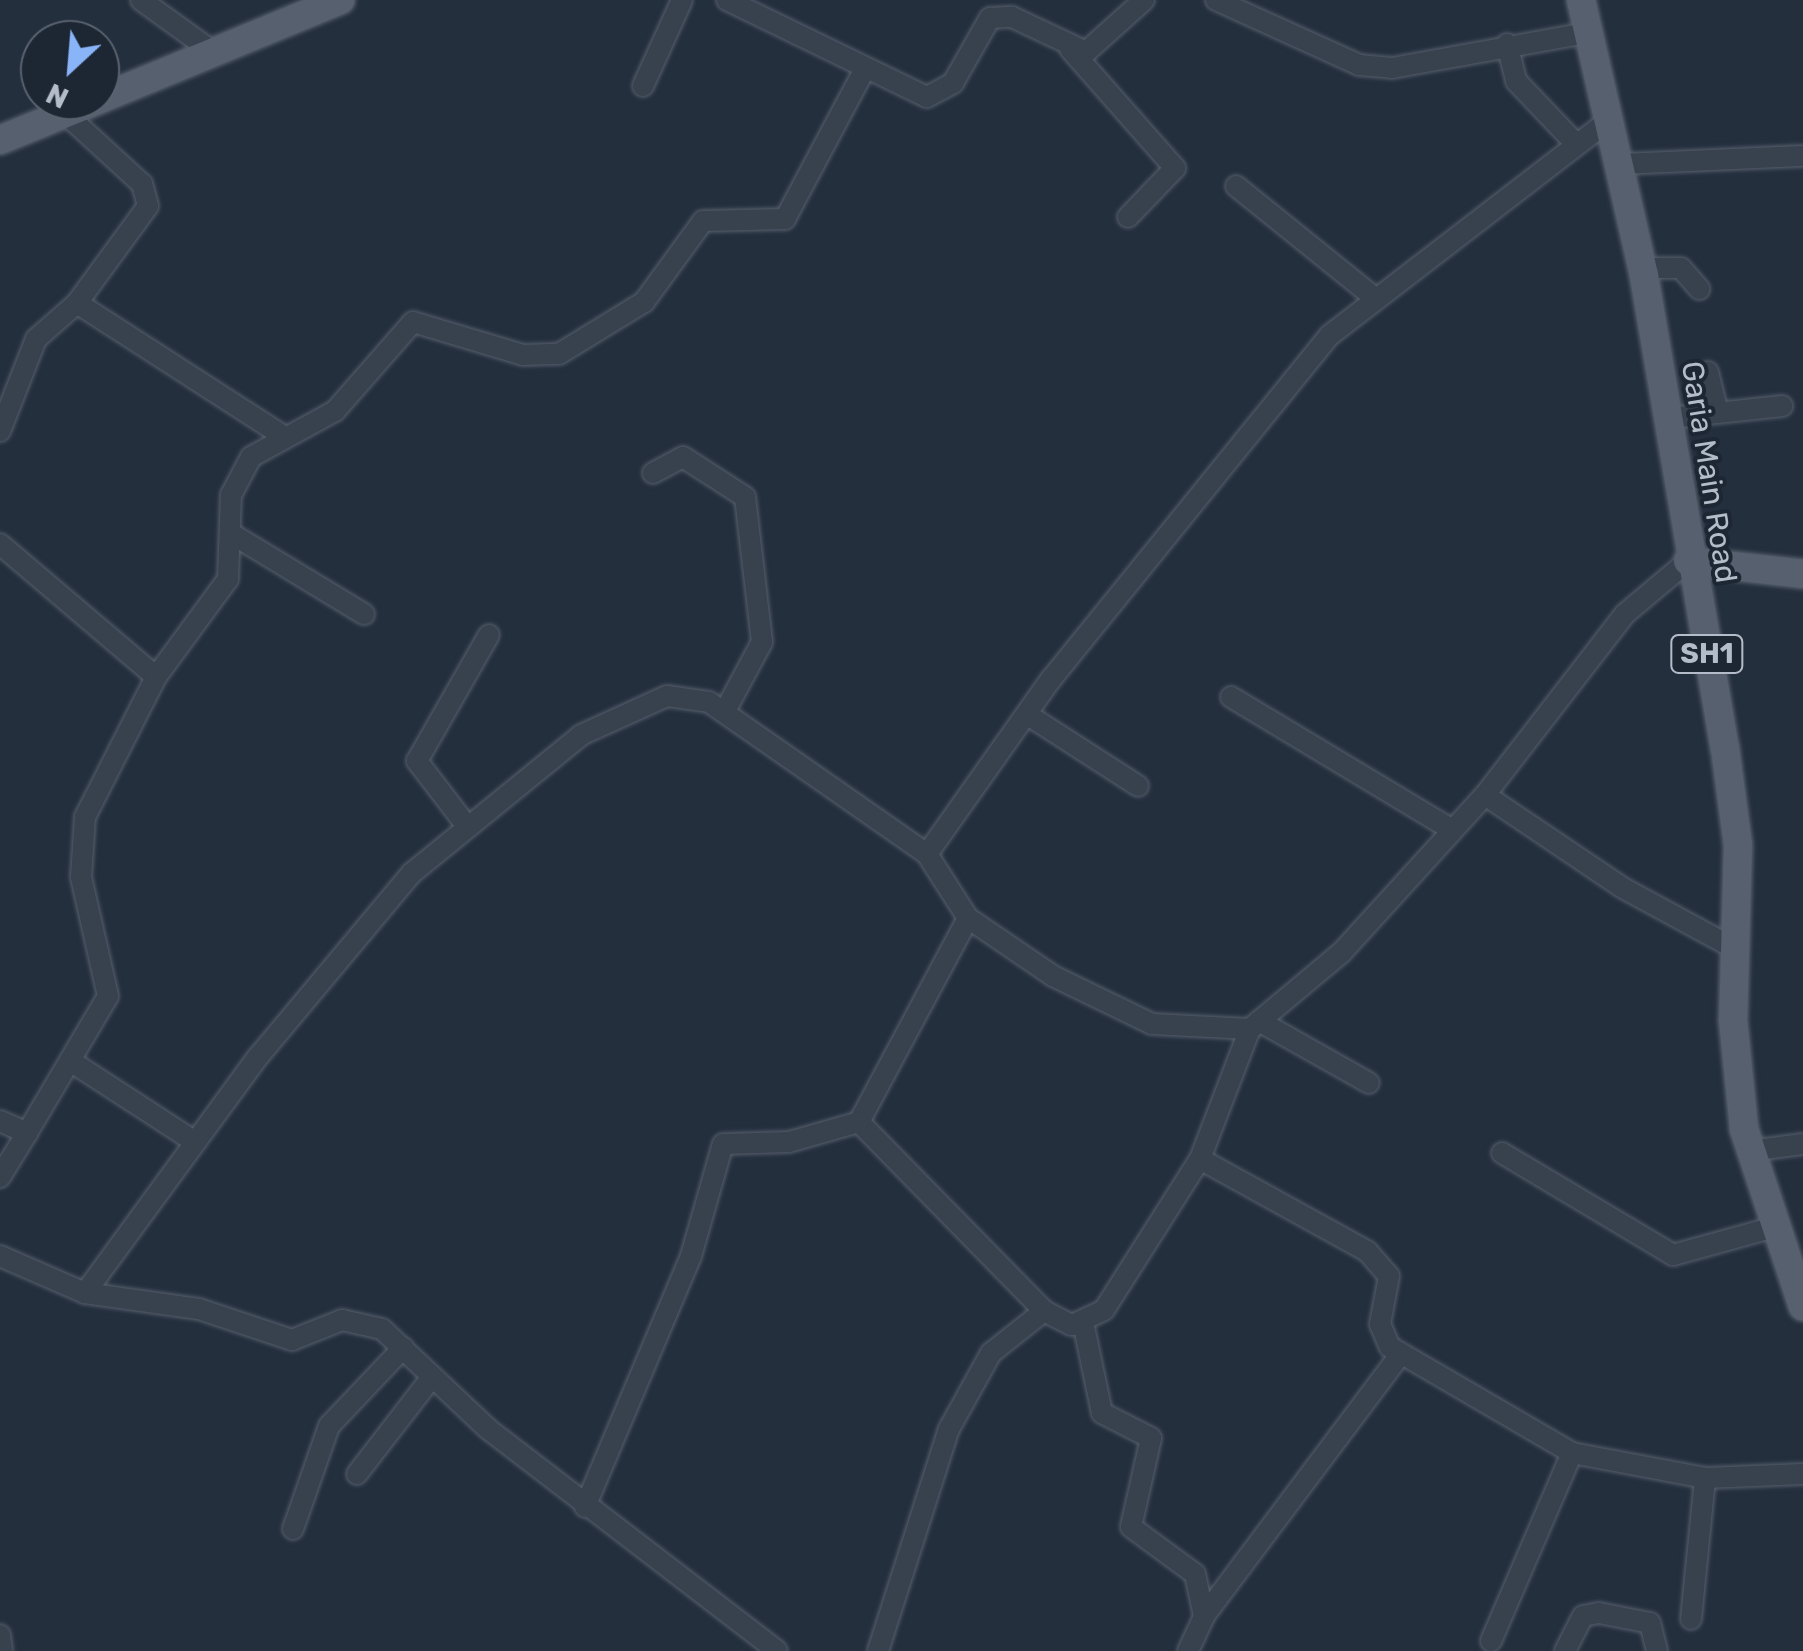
<!DOCTYPE html>
<html>
<head>
<meta charset="utf-8">
<style>
	body { margin:0 }
	#map { position:relative; width:1803px; height:1651px; overflow:hidden; background:#242f3e; font-family:Rubik,sans-serif }
	div>[style] { position:absolute }
	.roads { filter:drop-shadow(0 0 2px #565f6c) drop-shadow(0 0 2px #565f6c) }
	.minor>* { height:20px; margin:-10px; padding:0 10px; transform-origin:10px; border-radius:10px; background:#38414e }
	.major>* { height:28px; margin:-14px; padding:0 14px; transform-origin:14px; border-radius:14px; background:#56606e }
	span { translate:-50% -50%; white-space:nowrap; text-align:center; line-height:1.15; -webkit-text-stroke:8px #1d2633; paint-order:stroke }
	.shield-label span { padding:2px 8px; background:#1d2633; border:2px solid; border-radius:8px; -webkit-text-stroke-width:0 }
	.shield-label { font-size:28px; color:#b4bcc9; font-weight:700 }
	.street-label { font-size:30px; color:#b4bcc9 }
	.north { position:absolute; left:20px; top:20px; width:100px; height:100px; box-sizing:border-box; background:#1d2633; border:2px solid #59626f; border-radius:50%; rotate:206deg; font-size:28px; font-weight:700; line-height:40px; text-align:center; color:#b4bcc9 }
	.north::after { content:''; display:block; margin:auto; width:35px; height:45px; background:#8ab4f8; clip-path:polygon(50% 0,100% 100%,50% 72%,0 100%) }
</style>
</head>
<body>
<div id="map">
	<div class="roads">
		<div class="minor">
			<i style="left:141px;top:0;width:89px;rotate:35.8deg"></i>
			<i style="left:727px;top:0;width:222px;rotate:25.9deg"></i>
			<i style="left:927px;top:97px;width:30px;rotate:-28deg"></i>
			<i style="left:953px;top:83px;width:75px;rotate:-60.4deg"></i>
			<i style="left:990px;top:18px;width:22px;rotate:-3deg"></i>
			<i style="left:1012px;top:17px;width:82px;rotate:25.3deg"></i>
			<i style="left:1086px;top:52px;width:78px;rotate:-41.9deg"></i>
			<i style="left:1216px;top:0;width:157px;rotate:24.4deg"></i>
			<i style="left:1359px;top:65px;width:33px;rotate:5deg"></i>
			<i style="left:1392px;top:68px;width:198px;rotate:-10.2deg"></i>
			<i style="left:1507px;top:44px;width:38px;rotate:76deg"></i>
			<i style="left:1516px;top:81px;width:87px;rotate:46.4deg"></i>
			<i style="left:1070px;top:49px;width:159px;rotate:48.6deg"></i>
			<i style="left:1175px;top:168px;width:68px;rotate:133.8deg"></i>
			<i style="left:643px;top:86px;width:94px;rotate:-65.6deg"></i>
			<i style="left:1608px;top:121px;width:352px;rotate:142.4deg"></i>
			<i style="left:1329px;top:336px;width:442px;rotate:129deg"></i>
			<i style="left:1051px;top:679px;width:214px;rotate:125.3deg"></i>
			<i style="left:927px;top:854px;width:76px;rotate:57.4deg"></i>
			<i style="left:968px;top:918px;width:103px;rotate:34.3deg"></i>
			<i style="left:1053px;top:976px;width:110px;rotate:25.9deg"></i>
			<i style="left:1152px;top:1024px;width:98px;rotate:2.9deg"></i>
			<i style="left:1250px;top:1029px;width:120px;rotate:-39.9deg"></i>
			<i style="left:1342px;top:952px;width:212px;rotate:-47.7deg"></i>
			<i style="left:1485px;top:795px;width:229px;rotate:-52.3deg"></i>
			<i style="left:1625px;top:614px;width:82px;rotate:-40.1deg"></i>
			<i style="left:1620px;top:164px;width:183px;rotate:-2.5deg"></i>
			<i style="left:1236px;top:186px;width:180px;rotate:38.9deg"></i>
			<i style="left:1642px;top:268px;width:39px"></i>
			<i style="left:1681px;top:268px;width:28px;rotate:49deg"></i>
			<i style="left:77px;top:303px;width:242px;rotate:32.8deg"></i>
			<i style="left:1708px;top:372px;width:42px;rotate:76.3deg"></i>
			<i style="left:1670px;top:418px;width:113px;rotate:-6.1deg"></i>
			<i style="left:0;top:431px;width:99px;rotate:-68.6deg"></i>
			<i style="left:36px;top:339px;width:55px;rotate:-41.3deg"></i>
			<i style="left:77px;top:303px;width:120px;rotate:-53.8deg"></i>
			<i style="left:148px;top:206px;width:23px;rotate:-105deg"></i>
			<i style="left:142px;top:184px;width:103px;rotate:-137.4deg"></i>
			<i style="left:653px;top:473px;width:34px;rotate:-28deg"></i>
			<i style="left:683px;top:457px;width:74px;rotate:32.8deg"></i>
			<i style="left:745px;top:497px;width:146px;rotate:83.3deg"></i>
			<i style="left:762px;top:642px;width:76px;rotate:118.2deg"></i>
			<i style="left:235px;top:536px;width:151px;rotate:31.2deg"></i>
			<i style="left:0;top:544px;width:205px;rotate:40.4deg"></i>
			<i style="left:1231px;top:697px;width:258px;rotate:31deg"></i>
			<i style="left:1028px;top:715px;width:131px;rotate:32.8deg"></i>
			<i style="left:1485px;top:795px;width:166px;rotate:34deg"></i>
			<i style="left:1623px;top:888px;width:130px;rotate:28.5deg"></i>
			<i style="left:466px;top:825px;width:81px;rotate:-127.4deg"></i>
			<i style="left:417px;top:761px;width:145px;rotate:-60.3deg"></i>
			<i style="left:968px;top:918px;width:231px;rotate:118.1deg"></i>
			<i style="left:859px;top:1122px;width:264px;rotate:45.6deg"></i>
			<i style="left:1044px;top:1311px;width:31px;rotate:27deg"></i>
			<i style="left:1072px;top:1325px;width:35px;rotate:-25deg"></i>
			<i style="left:1104px;top:1310px;width:179px;rotate:-57.6deg"></i>
			<i style="left:1200px;top:1159px;width:139px;rotate:-69deg"></i>
			<i style="left:1259px;top:1021px;width:126px;rotate:29.4deg"></i>
			<i style="left:75px;top:1064px;width:143px;rotate:33deg"></i>
			<i style="left:0;top:1121px;width:30px;rotate:24deg"></i>
			<i style="left:27px;top:1133px;width:52px;rotate:121.5deg"></i>
			<i style="left:27px;top:1133px;width:159px;rotate:-59.4deg"></i>
			<i style="left:108px;top:996px;width:122px;rotate:-102.8deg"></i>
			<i style="left:81px;top:877px;width:60px;rotate:-86.2deg"></i>
			<i style="left:85px;top:817px;width:157px;rotate:-63.1deg"></i>
			<i style="left:156px;top:677px;width:122px;rotate:-53.7deg"></i>
			<i style="left:228px;top:579px;width:84px;rotate:-88deg"></i>
			<i style="left:231px;top:495px;width:43px;rotate:-62.2deg"></i>
			<i style="left:251px;top:457px;width:96px;rotate:-28.7deg"></i>
			<i style="left:335px;top:411px;width:118px;rotate:-48.8deg"></i>
			<i style="left:413px;top:322px;width:115px;rotate:16.7deg"></i>
			<i style="left:523px;top:355px;width:36px;rotate:-2deg"></i>
			<i style="left:559px;top:354px;width:100px;rotate:-31.5deg"></i>
			<i style="left:644px;top:302px;width:100px;rotate:-53.9deg"></i>
			<i style="left:703px;top:221px;width:82px;rotate:-1.4deg"></i>
			<i style="left:785px;top:219px;width:166px;rotate:-62deg"></i>
			<i style="left:1749px;top:1151px;width:54px;rotate:-7.4deg"></i>
			<i style="left:1502px;top:1153px;width:199px;rotate:30.8deg"></i>
			<i style="left:1673px;top:1255px;width:102px;rotate:-15.4deg"></i>
			<i style="left:1200px;top:1159px;width:191px;rotate:28.9deg"></i>
			<i style="left:1367px;top:1251px;width:33px;rotate:49deg"></i>
			<i style="left:1389px;top:1276px;width:49px;rotate:100.6deg"></i>
			<i style="left:1380px;top:1324px;width:25px;rotate:67deg"></i>
			<i style="left:1390px;top:1347px;width:211px;rotate:30.2deg"></i>
			<i style="left:1572px;top:1453px;width:135px;rotate:10.6deg"></i>
			<i style="left:1705px;top:1478px;width:98px;rotate:-2.3deg"></i>
			<i style="left:0;top:1256px;width:93px;rotate:23.5deg"></i>
			<i style="left:85px;top:1293px;width:115px;rotate:8deg"></i>
			<i style="left:199px;top:1309px;width:98px;rotate:18.4deg"></i>
			<i style="left:292px;top:1340px;width:54px;rotate:-21.8deg"></i>
			<i style="left:342px;top:1320px;width:41px;rotate:12.7deg"></i>
			<i style="left:382px;top:1329px;width:146px;rotate:43.3deg"></i>
			<i style="left:488px;top:1429px;width:364px;rotate:37.5deg"></i>
			<i style="left:85px;top:1293px;width:293px;rotate:-53.8deg"></i>
			<i style="left:258px;top:1057px;width:240px;rotate:-50.1deg"></i>
			<i style="left:412px;top:873px;width:218px;rotate:-39.2deg"></i>
			<i style="left:581px;top:735px;width:94px;rotate:-24.4deg"></i>
			<i style="left:667px;top:696px;width:42px;rotate:8.1deg"></i>
			<i style="left:709px;top:702px;width:266px;rotate:34.9deg"></i>
			<i style="left:1084px;top:1327px;width:88px;rotate:78.2deg"></i>
			<i style="left:1102px;top:1413px;width:55px;rotate:27deg"></i>
			<i style="left:1151px;top:1438px;width:91px;rotate:102.7deg"></i>
			<i style="left:1131px;top:1527px;width:79px;rotate:36.3deg"></i>
			<i style="left:1195px;top:1574px;width:43px;rotate:77.9deg"></i>
			<i style="left:357px;top:1474px;width:123px;rotate:-52.3deg"></i>
			<i style="left:585px;top:1507px;width:272px;rotate:-67.1deg"></i>
			<i style="left:691px;top:1256px;width:116px;rotate:-74.1deg"></i>
			<i style="left:723px;top:1144px;width:66px;rotate:-1.7deg"></i>
			<i style="left:789px;top:1142px;width:73px;rotate:-15.9deg"></i>
			<i style="left:293px;top:1529px;width:109px;rotate:-70.7deg"></i>
			<i style="left:329px;top:1426px;width:108px;rotate:-46.5deg"></i>
			<i style="left:1691px;top:1619px;width:142px;rotate:-84.3deg"></i>
			<i style="left:0;top:1635px;width:16px;rotate:83deg"></i>
			<i style="left:1491px;top:1641px;width:205px;rotate:-66.7deg"></i>
			<i style="left:878px;top:1651px;width:233px;rotate:-72.3deg"></i>
			<i style="left:949px;top:1429px;width:87px;rotate:-61.1deg"></i>
			<i style="left:991px;top:1353px;width:68px;rotate:-38.4deg"></i>
			<i style="left:1188px;top:1651px;width:38px;rotate:-65deg"></i>
			<i style="left:1204px;top:1616px;width:326px;rotate:-53.1deg"></i>
			<i style="left:1565px;top:1651px;width:39px;rotate:-63deg"></i>
			<i style="left:1583px;top:1616px;width:16px;rotate:-11deg"></i>
			<i style="left:1599px;top:1613px;width:52px;rotate:11.1deg"></i>
			<i style="left:1650px;top:1623px;width:29px;rotate:76deg"></i>
		</div>
		<div class="major">
			<i style="left:1581px;top:0;width:283px;rotate:77.1deg"></i>
			<i style="left:1644px;top:276px;width:479px;rotate:80.3deg"></i>
			<i style="left:1725px;top:748px;width:98px;rotate:82.4deg"></i>
			<i style="left:1738px;top:845px;width:175px;rotate:91.6deg"></i>
			<i style="left:1733px;top:1020px;width:110px;rotate:84.2deg"></i>
			<i style="left:1744px;top:1129px;width:187px;rotate:71.6deg"></i>
			<i style="left:100px;top:99px;width:260px;rotate:-22.4deg"></i>
			<i style="left:0;top:140px;width:106px;rotate:-22.2deg"></i>
			<i style="left:1688px;top:561px;width:116px;rotate:6.4deg"></i>
		</div>
	</div>
	<div class="shield-label">
		<span style="left:1707px;top:654px">SH1</span>
	</div>
	<div class="street-label">
		<span style="left:1709px;top:472px;rotate:81deg">Garia Main Road</span>
	</div>
	<div class="north">N</div>
</div>
</body>
</html>
